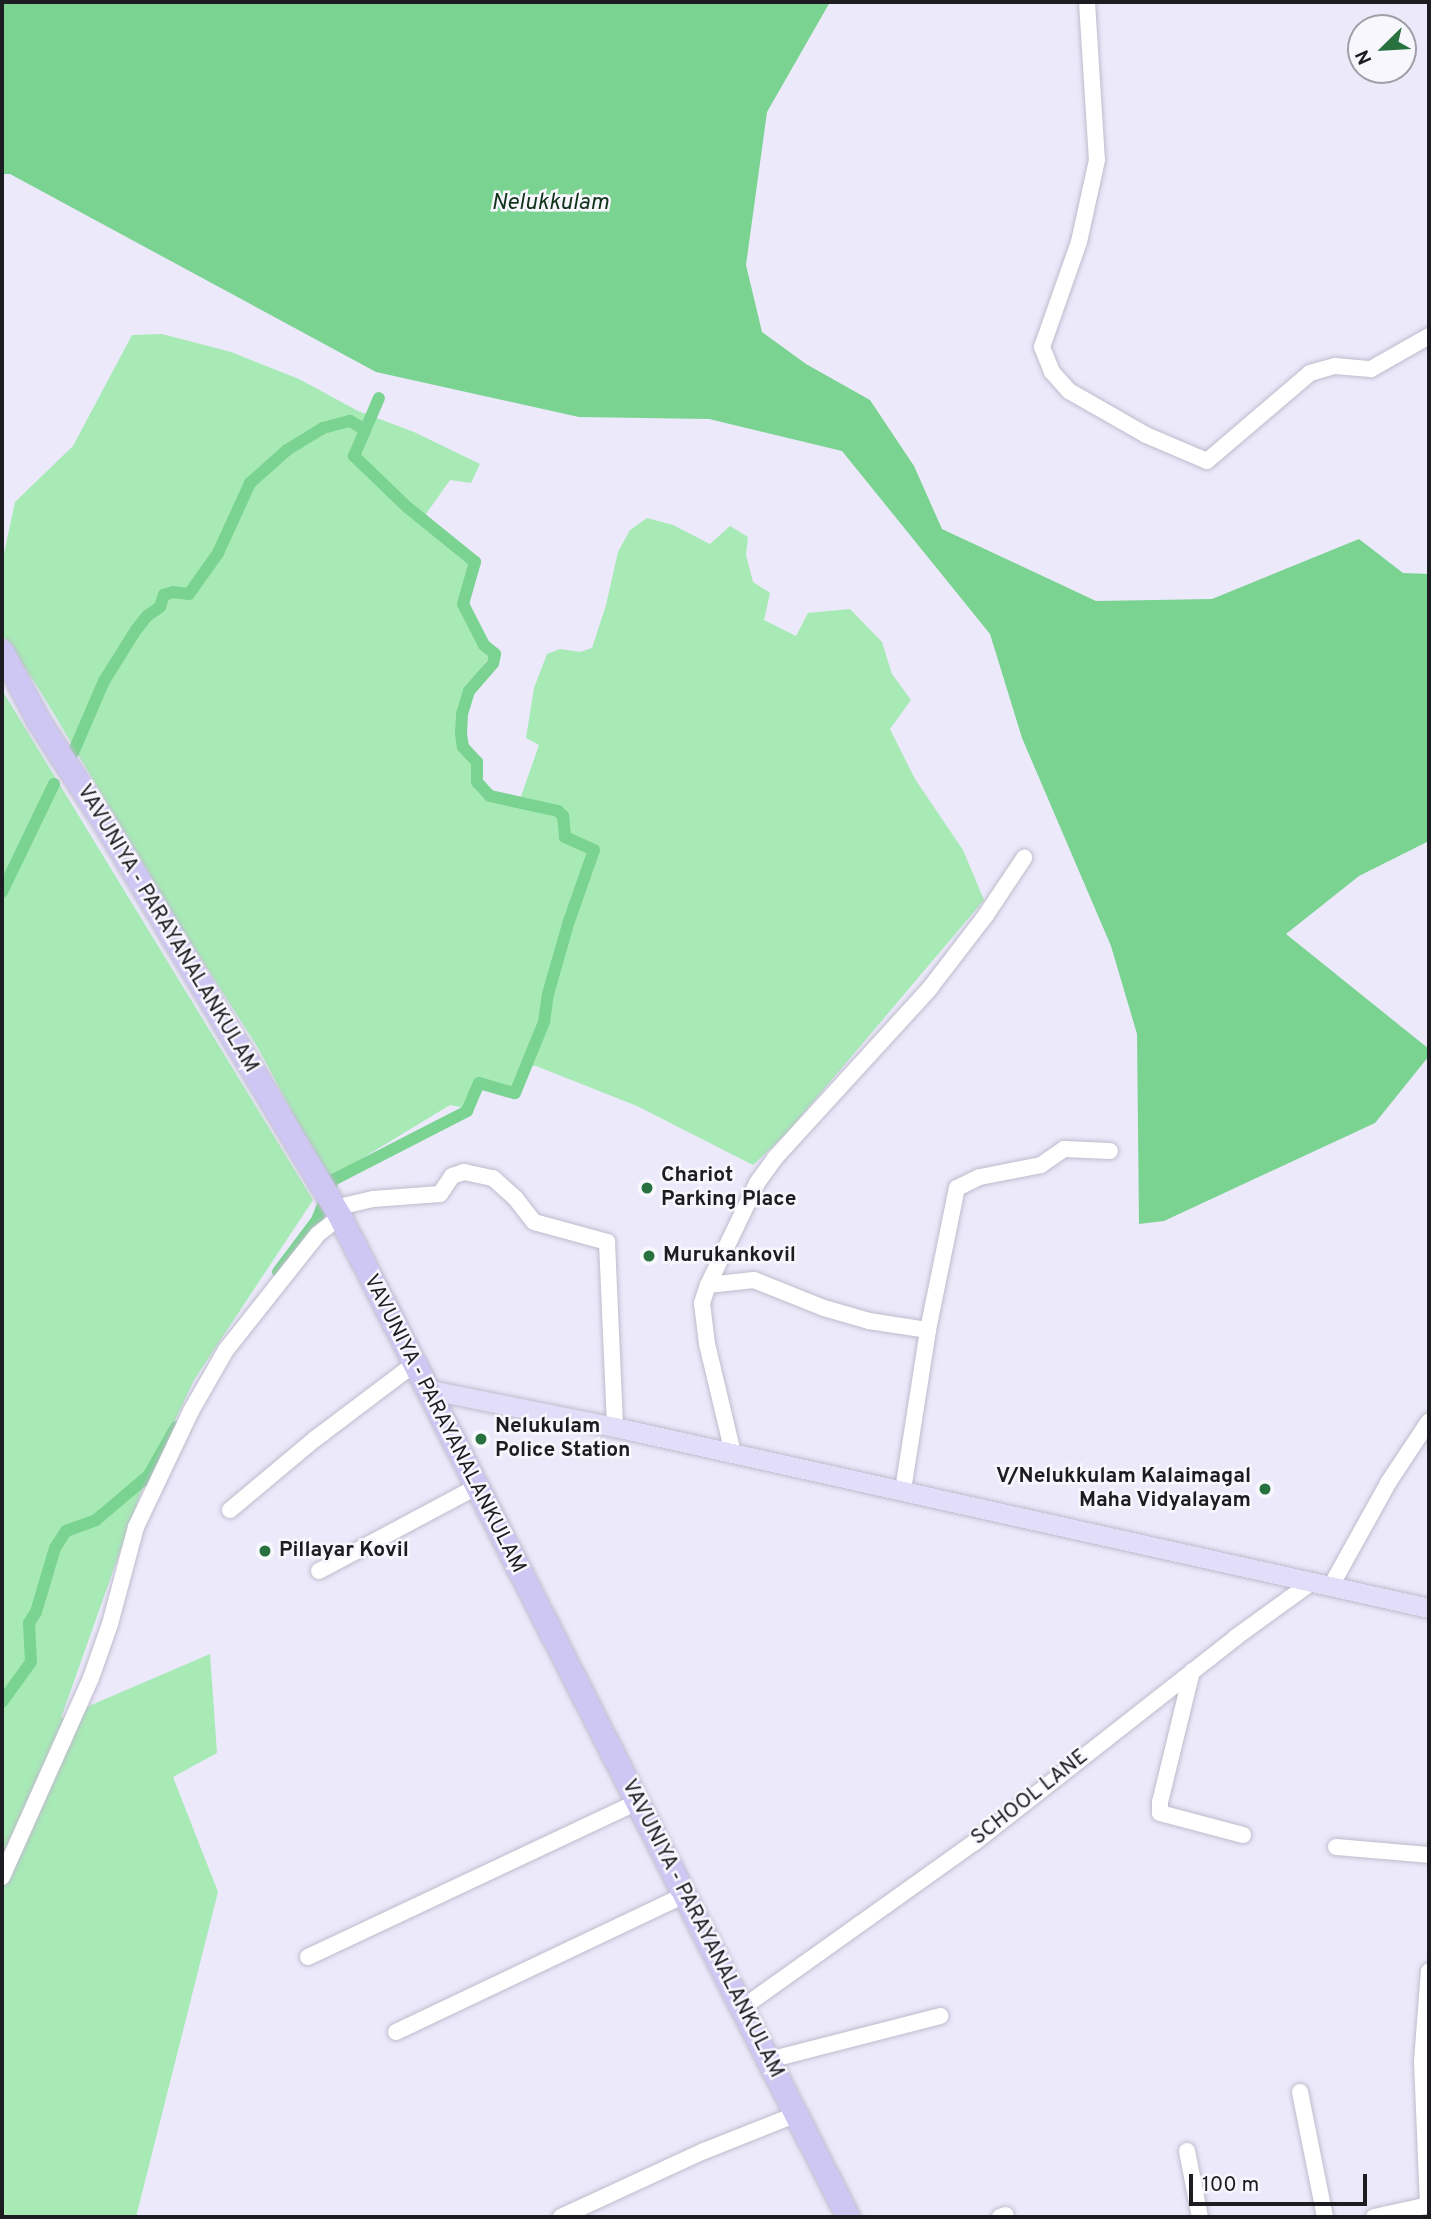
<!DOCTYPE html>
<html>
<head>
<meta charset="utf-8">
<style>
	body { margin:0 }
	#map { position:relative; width:1431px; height:2219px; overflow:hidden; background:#ebe9fa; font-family:Overpass,sans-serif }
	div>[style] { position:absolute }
	.green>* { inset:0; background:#a8eab6 }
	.water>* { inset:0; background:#7bd392 }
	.canal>* { height:12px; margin:-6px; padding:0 6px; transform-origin:6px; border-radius:6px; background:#7bd392 }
	.roads { filter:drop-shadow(0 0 2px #bebccc) drop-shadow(0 0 2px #bebccc) }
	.minor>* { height:16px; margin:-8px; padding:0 8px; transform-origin:8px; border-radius:8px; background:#fff }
	.major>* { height:19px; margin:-9.5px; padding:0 9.5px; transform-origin:9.5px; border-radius:9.5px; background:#e2ddf8 }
	.highway>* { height:23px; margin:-11.5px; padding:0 11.5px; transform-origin:11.5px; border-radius:11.5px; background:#cec7f4 }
	.dots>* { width:19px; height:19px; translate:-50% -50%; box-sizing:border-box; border:4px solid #f8f7fe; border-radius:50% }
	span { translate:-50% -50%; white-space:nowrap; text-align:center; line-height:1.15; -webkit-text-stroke:5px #f8f7fe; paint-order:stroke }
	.street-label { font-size:21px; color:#1c1c21 }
	.poi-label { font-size:21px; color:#1c1c21; font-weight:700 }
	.left { translate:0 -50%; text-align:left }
	.right { translate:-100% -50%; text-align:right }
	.water-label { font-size:23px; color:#10351b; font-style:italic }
	.frame { position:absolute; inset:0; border:4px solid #1c1c21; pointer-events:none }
	.north { position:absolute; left:1347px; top:14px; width:70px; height:70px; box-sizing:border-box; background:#f8f7fe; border:2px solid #a09fa6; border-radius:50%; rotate:246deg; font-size:19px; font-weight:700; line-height:28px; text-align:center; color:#1c1c21 }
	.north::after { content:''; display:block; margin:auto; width:24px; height:32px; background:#287240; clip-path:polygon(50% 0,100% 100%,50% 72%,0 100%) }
	.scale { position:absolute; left:1189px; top:2174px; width:178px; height:32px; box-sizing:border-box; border:4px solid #1c1c21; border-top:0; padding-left:9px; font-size:21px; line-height:24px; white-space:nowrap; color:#1c1c21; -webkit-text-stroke:5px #f8f7fe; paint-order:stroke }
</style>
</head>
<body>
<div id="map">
	<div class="green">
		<i style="clip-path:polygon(162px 334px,231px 352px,299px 379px,358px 411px,414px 432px,480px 464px,471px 483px,450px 480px,426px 514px,471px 563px,460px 606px,476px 640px,490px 656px,470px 684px,460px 706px,458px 730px,461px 752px,473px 765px,488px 797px,518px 805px,539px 745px,526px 738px,534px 688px,547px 654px,560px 649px,580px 652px,592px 648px,606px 605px,618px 552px,630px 530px,647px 518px,673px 525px,710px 544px,730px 526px,748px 537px,746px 555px,753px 582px,770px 593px,764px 620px,796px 636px,808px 613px,850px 609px,882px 642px,892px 674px,911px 700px,890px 729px,915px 779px,963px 850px,984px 900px,785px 1135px,753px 1165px,637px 1106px,536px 1066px,523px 1065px,512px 1088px,477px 1080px,465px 1108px,450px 1105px,328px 1179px,258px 1048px,181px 927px,39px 689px,2px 634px,2px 563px,15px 502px,73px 446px,132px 335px)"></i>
		<i style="clip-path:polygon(2px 690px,313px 1200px,194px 1380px,140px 1495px,61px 1718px,210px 1654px,217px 1753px,173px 1777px,218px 1892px,136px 2217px,2px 2217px)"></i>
	</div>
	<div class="water">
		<i style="clip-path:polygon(2px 2px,830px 2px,767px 112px,746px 265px,762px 332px,806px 364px,870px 400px,914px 466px,942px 529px,1096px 601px,1212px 599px,1359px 539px,1403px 573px,1429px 574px,1429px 841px,1359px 876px,1286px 934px,1429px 1049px,1429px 1056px,1375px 1123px,1164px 1221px,1139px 1224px,1137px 1034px,1111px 946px,1022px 738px,990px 634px,842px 451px,709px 419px,579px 417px,376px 372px,10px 174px,2px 174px)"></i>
	</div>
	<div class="canal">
		<i style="left:73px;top:753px;width:78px;rotate:-66.7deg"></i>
		<i style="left:104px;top:681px;width:60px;rotate:-57.9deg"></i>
		<i style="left:136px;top:630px;width:18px;rotate:-52deg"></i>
		<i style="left:147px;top:616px;width:16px;rotate:-35deg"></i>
		<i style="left:160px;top:607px;width:13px;rotate:-72deg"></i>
		<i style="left:164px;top:595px;width:9px;rotate:-18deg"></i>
		<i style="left:173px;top:592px;width:16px;rotate:7deg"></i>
		<i style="left:189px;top:594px;width:50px;rotate:-54.7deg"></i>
		<i style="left:218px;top:553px;width:77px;rotate:-65.4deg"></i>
		<i style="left:250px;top:483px;width:50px;rotate:-41.7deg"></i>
		<i style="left:287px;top:450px;width:42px;rotate:-31.4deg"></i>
		<i style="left:323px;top:428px;width:28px;rotate:-15deg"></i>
		<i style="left:350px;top:421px;width:16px;rotate:30deg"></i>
		<i style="left:2px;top:892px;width:120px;rotate:-64.3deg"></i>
		<i style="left:278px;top:1272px;width:65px;rotate:-53.1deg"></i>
		<i style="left:317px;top:1220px;width:43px;rotate:-68.2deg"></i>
		<i style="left:333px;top:1180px;width:151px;rotate:-27.2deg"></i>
		<i style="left:467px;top:1111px;width:30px;rotate:-67deg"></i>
		<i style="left:479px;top:1083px;width:37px;rotate:16deg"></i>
		<i style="left:515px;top:1093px;width:77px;rotate:-67.8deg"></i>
		<i style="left:544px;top:1022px;width:28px;rotate:-82deg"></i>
		<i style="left:548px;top:994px;width:76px;rotate:-74deg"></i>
		<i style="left:569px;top:921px;width:75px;rotate:-70.6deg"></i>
		<i style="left:594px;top:850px;width:32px;rotate:-156deg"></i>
		<i style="left:565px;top:837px;width:21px;rotate:-95deg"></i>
		<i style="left:563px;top:816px;width:7px;rotate:-135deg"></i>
		<i style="left:558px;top:811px;width:70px;rotate:-167.6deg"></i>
		<i style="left:490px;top:796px;width:19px;rotate:-133deg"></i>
		<i style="left:477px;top:782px;width:20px;rotate:-90deg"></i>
		<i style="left:477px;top:762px;width:21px;rotate:-133deg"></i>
		<i style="left:463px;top:747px;width:13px;rotate:-99deg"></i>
		<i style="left:461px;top:734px;width:20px;rotate:-87deg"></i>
		<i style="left:462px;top:714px;width:24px;rotate:-73deg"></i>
		<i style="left:469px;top:691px;width:37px;rotate:-49deg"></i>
		<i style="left:493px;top:663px;width:9px;rotate:-77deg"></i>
		<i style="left:495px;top:654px;width:14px;rotate:-141deg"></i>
		<i style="left:484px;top:645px;width:46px;rotate:-117.1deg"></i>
		<i style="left:463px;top:604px;width:44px;rotate:-74.1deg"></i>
		<i style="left:475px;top:562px;width:87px;rotate:-141deg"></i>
		<i style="left:407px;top:507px;width:74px;rotate:-136.1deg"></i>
		<i style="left:354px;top:456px;width:63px;rotate:-66.7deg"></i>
		<i style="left:2px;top:1702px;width:49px;rotate:-54.1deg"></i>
		<i style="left:31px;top:1662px;width:39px;rotate:-93deg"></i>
		<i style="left:29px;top:1623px;width:13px;rotate:-58deg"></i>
		<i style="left:36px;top:1612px;width:67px;rotate:-73.5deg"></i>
		<i style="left:55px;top:1548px;width:20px;rotate:-57deg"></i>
		<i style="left:66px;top:1531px;width:32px;rotate:-20deg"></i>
		<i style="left:96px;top:1520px;width:70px;rotate:-40.3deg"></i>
		<i style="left:149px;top:1475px;width:55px;rotate:-60.6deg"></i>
	</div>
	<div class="roads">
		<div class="minor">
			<i style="left:1087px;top:2px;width:158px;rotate:86.4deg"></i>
			<i style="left:1097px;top:160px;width:84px;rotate:102.4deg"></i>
			<i style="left:1079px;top:242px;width:111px;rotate:109.4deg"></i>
			<i style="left:1042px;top:347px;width:27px;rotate:68deg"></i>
			<i style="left:1052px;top:372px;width:25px;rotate:48deg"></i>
			<i style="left:1069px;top:391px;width:89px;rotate:29.7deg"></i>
			<i style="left:1146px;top:435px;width:66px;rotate:23.1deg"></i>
			<i style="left:1207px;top:461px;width:135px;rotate:-40.5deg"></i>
			<i style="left:1310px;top:373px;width:26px;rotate:-16deg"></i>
			<i style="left:1335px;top:366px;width:36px;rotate:5deg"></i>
			<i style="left:1371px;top:369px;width:67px;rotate:-29.6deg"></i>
			<i style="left:334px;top:1208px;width:40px;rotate:-13deg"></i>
			<i style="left:373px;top:1199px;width:67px;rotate:-4.3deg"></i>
			<i style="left:440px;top:1194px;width:22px;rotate:-56deg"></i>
			<i style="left:452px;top:1176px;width:13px;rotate:-18deg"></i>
			<i style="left:464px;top:1172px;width:30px;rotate:12deg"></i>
			<i style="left:493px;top:1178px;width:31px;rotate:42deg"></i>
			<i style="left:516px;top:1199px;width:29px;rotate:52deg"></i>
			<i style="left:534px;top:1222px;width:76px;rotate:15.3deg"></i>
			<i style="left:607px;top:1242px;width:185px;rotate:87.5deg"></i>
			<i style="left:708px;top:1285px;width:46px;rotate:-6.2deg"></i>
			<i style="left:754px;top:1280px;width:75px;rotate:21.8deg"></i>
			<i style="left:824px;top:1308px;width:47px;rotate:16.1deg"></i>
			<i style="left:869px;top:1321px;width:60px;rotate:8.7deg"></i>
			<i style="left:733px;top:1453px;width:112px;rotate:-103.4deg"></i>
			<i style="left:707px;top:1344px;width:41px;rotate:-97deg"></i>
			<i style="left:702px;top:1303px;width:19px;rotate:-72deg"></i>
			<i style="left:708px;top:1285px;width:113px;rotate:-64.3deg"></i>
			<i style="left:757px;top:1183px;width:31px;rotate:-54deg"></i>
			<i style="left:775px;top:1158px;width:230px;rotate:-47.6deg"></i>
			<i style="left:930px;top:988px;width:92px;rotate:-52.5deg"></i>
			<i style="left:986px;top:915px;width:69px;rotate:-56.3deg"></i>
			<i style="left:903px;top:1490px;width:162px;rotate:-81.1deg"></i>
			<i style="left:928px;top:1330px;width:145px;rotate:-78.5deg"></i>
			<i style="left:957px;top:1188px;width:25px;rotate:-26deg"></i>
			<i style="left:980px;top:1177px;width:62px;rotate:-11.1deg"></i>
			<i style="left:1041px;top:1165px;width:28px;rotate:-35deg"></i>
			<i style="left:1064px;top:1149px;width:46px;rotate:2.5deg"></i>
			<i style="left:230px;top:1510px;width:111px;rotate:-39.9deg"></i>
			<i style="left:315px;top:1439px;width:123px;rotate:-37.1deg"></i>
			<i style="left:319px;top:1571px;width:178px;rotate:-28.1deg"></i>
			<i style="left:1331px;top:1586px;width:118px;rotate:-61deg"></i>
			<i style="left:1388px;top:1483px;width:74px;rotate:-56.5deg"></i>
			<i style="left:1192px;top:1671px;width:135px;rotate:103.7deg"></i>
			<i style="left:1160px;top:1802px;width:11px;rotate:90deg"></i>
			<i style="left:1160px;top:1813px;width:86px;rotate:14.8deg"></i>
			<i style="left:1336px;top:1847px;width:93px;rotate:4.9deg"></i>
			<i style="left:2px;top:1877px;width:218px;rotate:-65.9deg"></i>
			<i style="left:91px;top:1678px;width:57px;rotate:-70.6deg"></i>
			<i style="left:110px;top:1624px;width:100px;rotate:-75deg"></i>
			<i style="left:136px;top:1527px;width:128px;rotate:-64.6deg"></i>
			<i style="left:191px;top:1411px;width:70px;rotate:-60.2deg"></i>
			<i style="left:226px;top:1350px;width:148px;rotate:-51.6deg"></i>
			<i style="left:318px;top:1234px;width:28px;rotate:-38deg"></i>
			<i style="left:308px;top:1957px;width:364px;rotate:-25.2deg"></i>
			<i style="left:742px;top:2008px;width:286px;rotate:-35.5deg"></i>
			<i style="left:975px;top:1842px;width:332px;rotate:-38.1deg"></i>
			<i style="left:1236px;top:1637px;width:94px;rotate:-35.9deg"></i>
			<i style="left:396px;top:2032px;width:320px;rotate:-25.4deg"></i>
			<i style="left:769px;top:2060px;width:177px;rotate:-14.4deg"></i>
			<i style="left:1300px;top:2092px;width:127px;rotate:78.7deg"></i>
			<i style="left:1187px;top:2151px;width:67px;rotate:78.9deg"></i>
			<i style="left:1428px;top:2205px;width:144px;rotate:-92.4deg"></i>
			<i style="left:1422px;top:2061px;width:90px;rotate:-85.6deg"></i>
			<i style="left:561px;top:2217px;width:157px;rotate:-24.8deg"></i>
			<i style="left:704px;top:2151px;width:100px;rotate:-21.7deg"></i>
			<i style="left:1000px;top:2217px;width:6px;rotate:-18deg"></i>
			<i style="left:1374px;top:2217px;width:56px;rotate:-12.3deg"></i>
		</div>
		<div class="major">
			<i style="left:426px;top:1389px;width:193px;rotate:11.4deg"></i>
			<i style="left:615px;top:1427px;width:834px;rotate:12.54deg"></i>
		</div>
		<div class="highway">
			<i style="left:2px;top:651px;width:80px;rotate:62.5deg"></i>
			<i style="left:39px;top:722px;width:119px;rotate:57deg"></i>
			<i style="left:104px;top:822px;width:460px;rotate:59.1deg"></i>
			<i style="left:340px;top:1217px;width:1122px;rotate:63.07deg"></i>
		</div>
	</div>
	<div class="dots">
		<i style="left:647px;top:1188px;background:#287240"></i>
		<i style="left:649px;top:1256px;background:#287240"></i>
		<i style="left:481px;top:1439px;background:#287240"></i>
		<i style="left:1265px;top:1489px;background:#287240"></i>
		<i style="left:265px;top:1551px;background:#287240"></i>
	</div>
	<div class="street-label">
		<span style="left:167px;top:929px;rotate:59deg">VAVUNIYA - PARAYANALANKULAM</span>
		<span style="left:444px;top:1424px;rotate:63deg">VAVUNIYA - PARAYANALANKULAM</span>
		<span style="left:1030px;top:1798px;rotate:-38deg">SCHOOL LANE</span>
		<span style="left:702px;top:1929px;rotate:63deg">VAVUNIYA - PARAYANALANKULAM</span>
	</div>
	<div class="poi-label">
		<span class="left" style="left:661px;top:1188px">Chariot<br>Parking Place</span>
		<span class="left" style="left:663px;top:1256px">Murukankovil</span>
		<span class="left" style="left:495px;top:1439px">Nelukulam<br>Police Station</span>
		<span class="right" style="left:1251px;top:1489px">V/Nelukkulam Kalaimagal<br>Maha Vidyalayam</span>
		<span class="left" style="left:279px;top:1551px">Pillayar Kovil</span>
	</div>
	<div class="water-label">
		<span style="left:550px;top:204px">Nelukkulam</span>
	</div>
	<div class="frame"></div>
	<div class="north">N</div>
	<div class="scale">100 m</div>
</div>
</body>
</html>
